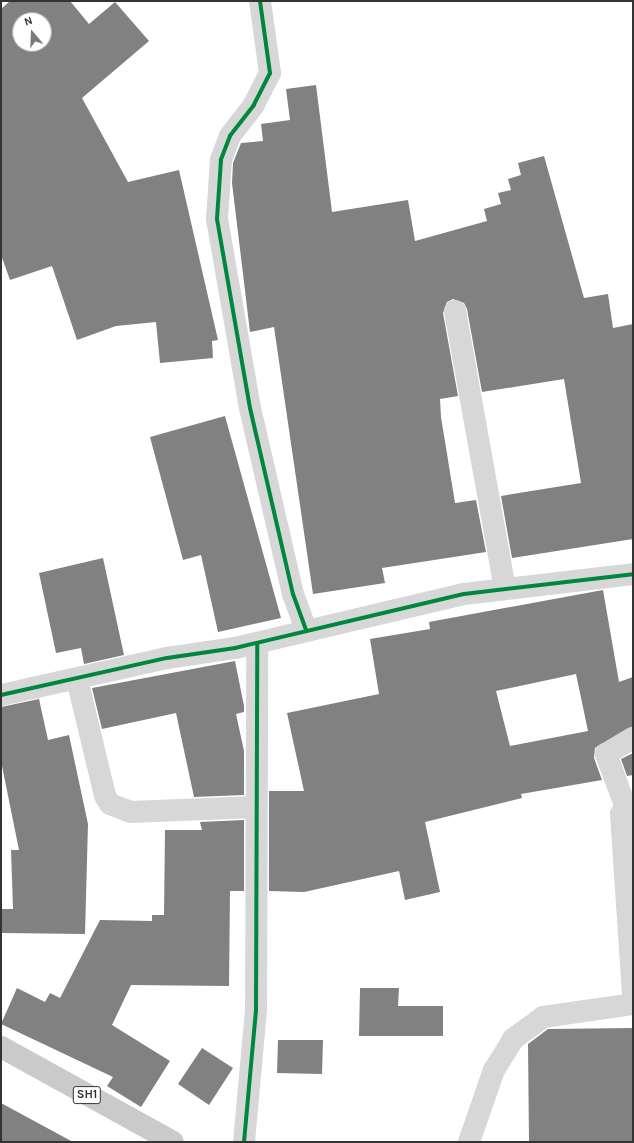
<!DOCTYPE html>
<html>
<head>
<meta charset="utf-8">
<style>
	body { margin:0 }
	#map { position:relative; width:634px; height:1143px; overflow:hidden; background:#fff; font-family:Karla,sans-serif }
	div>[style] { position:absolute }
	.building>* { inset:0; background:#818181 }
	.minor>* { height:22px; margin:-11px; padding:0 11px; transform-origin:11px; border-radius:11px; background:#d7d7d7 }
	.primary>* { height:22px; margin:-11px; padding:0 11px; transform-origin:11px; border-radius:11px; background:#cacaca }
	.cycleway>* { height:4px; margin:-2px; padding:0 2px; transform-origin:2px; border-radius:2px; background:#00873e }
	span { translate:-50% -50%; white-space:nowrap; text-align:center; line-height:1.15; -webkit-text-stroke:4px #fff; paint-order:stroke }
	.shield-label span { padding:1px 3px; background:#fff; border:1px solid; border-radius:3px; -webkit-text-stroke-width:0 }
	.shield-label { font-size:12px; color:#333; font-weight:700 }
	.frame { position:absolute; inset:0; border:2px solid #333; pointer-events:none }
	.north { position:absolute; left:12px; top:12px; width:40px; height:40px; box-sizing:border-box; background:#fff; border:1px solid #adadad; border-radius:50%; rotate:341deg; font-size:11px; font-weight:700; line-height:16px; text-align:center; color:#333 }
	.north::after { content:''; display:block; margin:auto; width:14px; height:18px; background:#7a7a7a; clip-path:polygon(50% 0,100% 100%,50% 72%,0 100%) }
</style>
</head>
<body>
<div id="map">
	<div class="building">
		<i style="clip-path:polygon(evenodd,10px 1px,70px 1px,89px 24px,115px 2px,149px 41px,82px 98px,128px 182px,179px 170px,218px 340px,212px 341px,213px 358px,160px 363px,156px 322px,116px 326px,77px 340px,52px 266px,10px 280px,1px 255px,1px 9px,10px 1px,20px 20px,44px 20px,44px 44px,20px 44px,20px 20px)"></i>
		<i style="clip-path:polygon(316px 85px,332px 212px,408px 200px,415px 241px,487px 221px,484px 209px,501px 204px,498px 193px,511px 190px,508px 179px,521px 175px,518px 163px,544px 156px,584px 298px,608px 294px,613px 328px,633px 324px,633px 539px,512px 558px,501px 496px,581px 483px,564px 379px,482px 392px,467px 309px,464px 303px,453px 299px,447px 302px,443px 313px,458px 396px,440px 399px,441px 417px,455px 503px,476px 500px,486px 552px,382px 568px,385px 583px,313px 594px,274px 327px,250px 332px,232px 183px,233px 163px,241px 143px,263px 141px,261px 124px,290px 120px,286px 89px)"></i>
		<i style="clip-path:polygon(225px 416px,281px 618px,218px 632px,201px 555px,183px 560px,150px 437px)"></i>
		<i style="clip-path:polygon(103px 558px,124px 655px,84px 664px,81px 648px,56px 653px,39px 573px)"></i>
		<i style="clip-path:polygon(evenodd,603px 590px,619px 682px,633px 677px,633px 726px,595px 748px,594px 758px,602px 780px,521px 794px,522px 798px,425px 822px,440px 892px,405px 900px,399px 871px,304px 892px,269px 891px,269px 791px,304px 791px,287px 713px,379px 694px,370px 639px,430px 629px,429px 622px,603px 590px,576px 674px,588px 731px,510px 746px,496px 691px,576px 674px)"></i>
		<i style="clip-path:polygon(235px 661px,244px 706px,244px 712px,236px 714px,244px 751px,244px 795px,194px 797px,176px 713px,102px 729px,92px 688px)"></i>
		<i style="clip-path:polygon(39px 699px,48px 740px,69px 735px,88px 824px,85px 934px,2px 933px,2px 909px,13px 909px,11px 850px,19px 850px,1px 761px,1px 707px)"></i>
		<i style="clip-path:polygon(633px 753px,633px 775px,627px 776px,621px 759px)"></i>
		<i style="clip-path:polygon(244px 820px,244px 891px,230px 891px,229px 986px,131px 985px,112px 1025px,170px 1061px,141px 1107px,107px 1086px,113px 1077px,1px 1024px,17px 988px,45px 1002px,50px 993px,60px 998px,100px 920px,152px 921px,152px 915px,164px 915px,165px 830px,202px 830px,200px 822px)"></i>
		<i style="clip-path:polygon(360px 988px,399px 988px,398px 1006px,443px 1006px,443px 1036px,359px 1036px)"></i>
		<i style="clip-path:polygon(633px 1028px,633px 1142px,529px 1142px,528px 1044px,548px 1029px)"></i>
		<i style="clip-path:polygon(278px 1040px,323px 1040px,322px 1074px,277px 1073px)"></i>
		<i style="clip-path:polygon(202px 1048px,233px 1068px,209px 1105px,178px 1084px)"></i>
		<i style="clip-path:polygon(1px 1103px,73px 1142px,1px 1142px)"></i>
	</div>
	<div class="minor">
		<i style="left:260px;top:1px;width:73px;rotate:82.1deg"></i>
		<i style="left:270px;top:73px;width:36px;rotate:117deg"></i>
		<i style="left:254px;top:105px;width:39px;rotate:128deg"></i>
		<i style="left:230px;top:136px;width:26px;rotate:111deg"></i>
		<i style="left:221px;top:160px;width:59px;rotate:93.9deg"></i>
		<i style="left:217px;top:219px;width:192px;rotate:80.1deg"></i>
		<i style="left:250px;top:408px;width:191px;rotate:77deg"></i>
		<i style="left:293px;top:594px;width:38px;rotate:70deg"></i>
		<i style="left:455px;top:311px;width:281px;rotate:79.8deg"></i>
		<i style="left:77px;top:679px;width:120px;rotate:76.5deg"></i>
		<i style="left:105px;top:796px;width:9px;rotate:58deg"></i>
		<i style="left:110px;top:804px;width:22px;rotate:21deg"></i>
		<i style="left:131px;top:812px;width:125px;rotate:-2.3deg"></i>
		<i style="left:1px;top:695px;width:170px;rotate:-12.6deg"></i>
		<i style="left:167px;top:658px;width:69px;rotate:-8.4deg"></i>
		<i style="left:235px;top:648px;width:235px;rotate:-13.3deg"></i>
		<i style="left:464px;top:594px;width:170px;rotate:-6.7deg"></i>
		<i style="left:633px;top:802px;width:17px;rotate:135deg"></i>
		<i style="left:621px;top:814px;width:179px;rotate:86.2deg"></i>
		<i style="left:626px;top:808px;width:58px;rotate:-110.3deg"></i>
		<i style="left:606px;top:754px;width:31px;rotate:-31deg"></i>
		<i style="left:244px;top:1142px;width:133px;rotate:-84.8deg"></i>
		<i style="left:256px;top:1010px;width:367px;rotate:-89.8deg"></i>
		<i style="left:469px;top:1142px;width:76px;rotate:-70.9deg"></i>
		<i style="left:494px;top:1070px;width:36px;rotate:-58deg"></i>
		<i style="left:513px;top:1039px;width:37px;rotate:-36deg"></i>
		<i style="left:543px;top:1017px;width:91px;rotate:-8.2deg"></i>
	</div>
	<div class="primary">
		<i style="left:1px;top:1047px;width:196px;rotate:28.9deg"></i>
	</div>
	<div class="cycleway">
		<i style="left:260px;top:1px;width:73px;rotate:82.1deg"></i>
		<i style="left:270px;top:73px;width:36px;rotate:117deg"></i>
		<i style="left:254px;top:105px;width:39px;rotate:128deg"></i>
		<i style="left:230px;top:136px;width:26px;rotate:111deg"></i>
		<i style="left:221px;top:160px;width:59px;rotate:93.9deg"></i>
		<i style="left:217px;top:219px;width:192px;rotate:80.1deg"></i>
		<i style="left:250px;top:408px;width:191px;rotate:77deg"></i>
		<i style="left:293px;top:594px;width:38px;rotate:70deg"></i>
		<i style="left:1px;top:695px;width:170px;rotate:-12.6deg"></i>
		<i style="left:167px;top:658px;width:69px;rotate:-8.4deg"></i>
		<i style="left:235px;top:648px;width:235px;rotate:-13.3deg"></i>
		<i style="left:464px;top:594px;width:170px;rotate:-6.7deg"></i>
		<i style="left:244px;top:1142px;width:133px;rotate:-84.8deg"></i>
		<i style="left:256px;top:1010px;width:367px;rotate:-89.8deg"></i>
	</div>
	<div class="shield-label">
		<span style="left:87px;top:1095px">SH1</span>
	</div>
	<div class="frame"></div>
	<div class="north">N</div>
</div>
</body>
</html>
